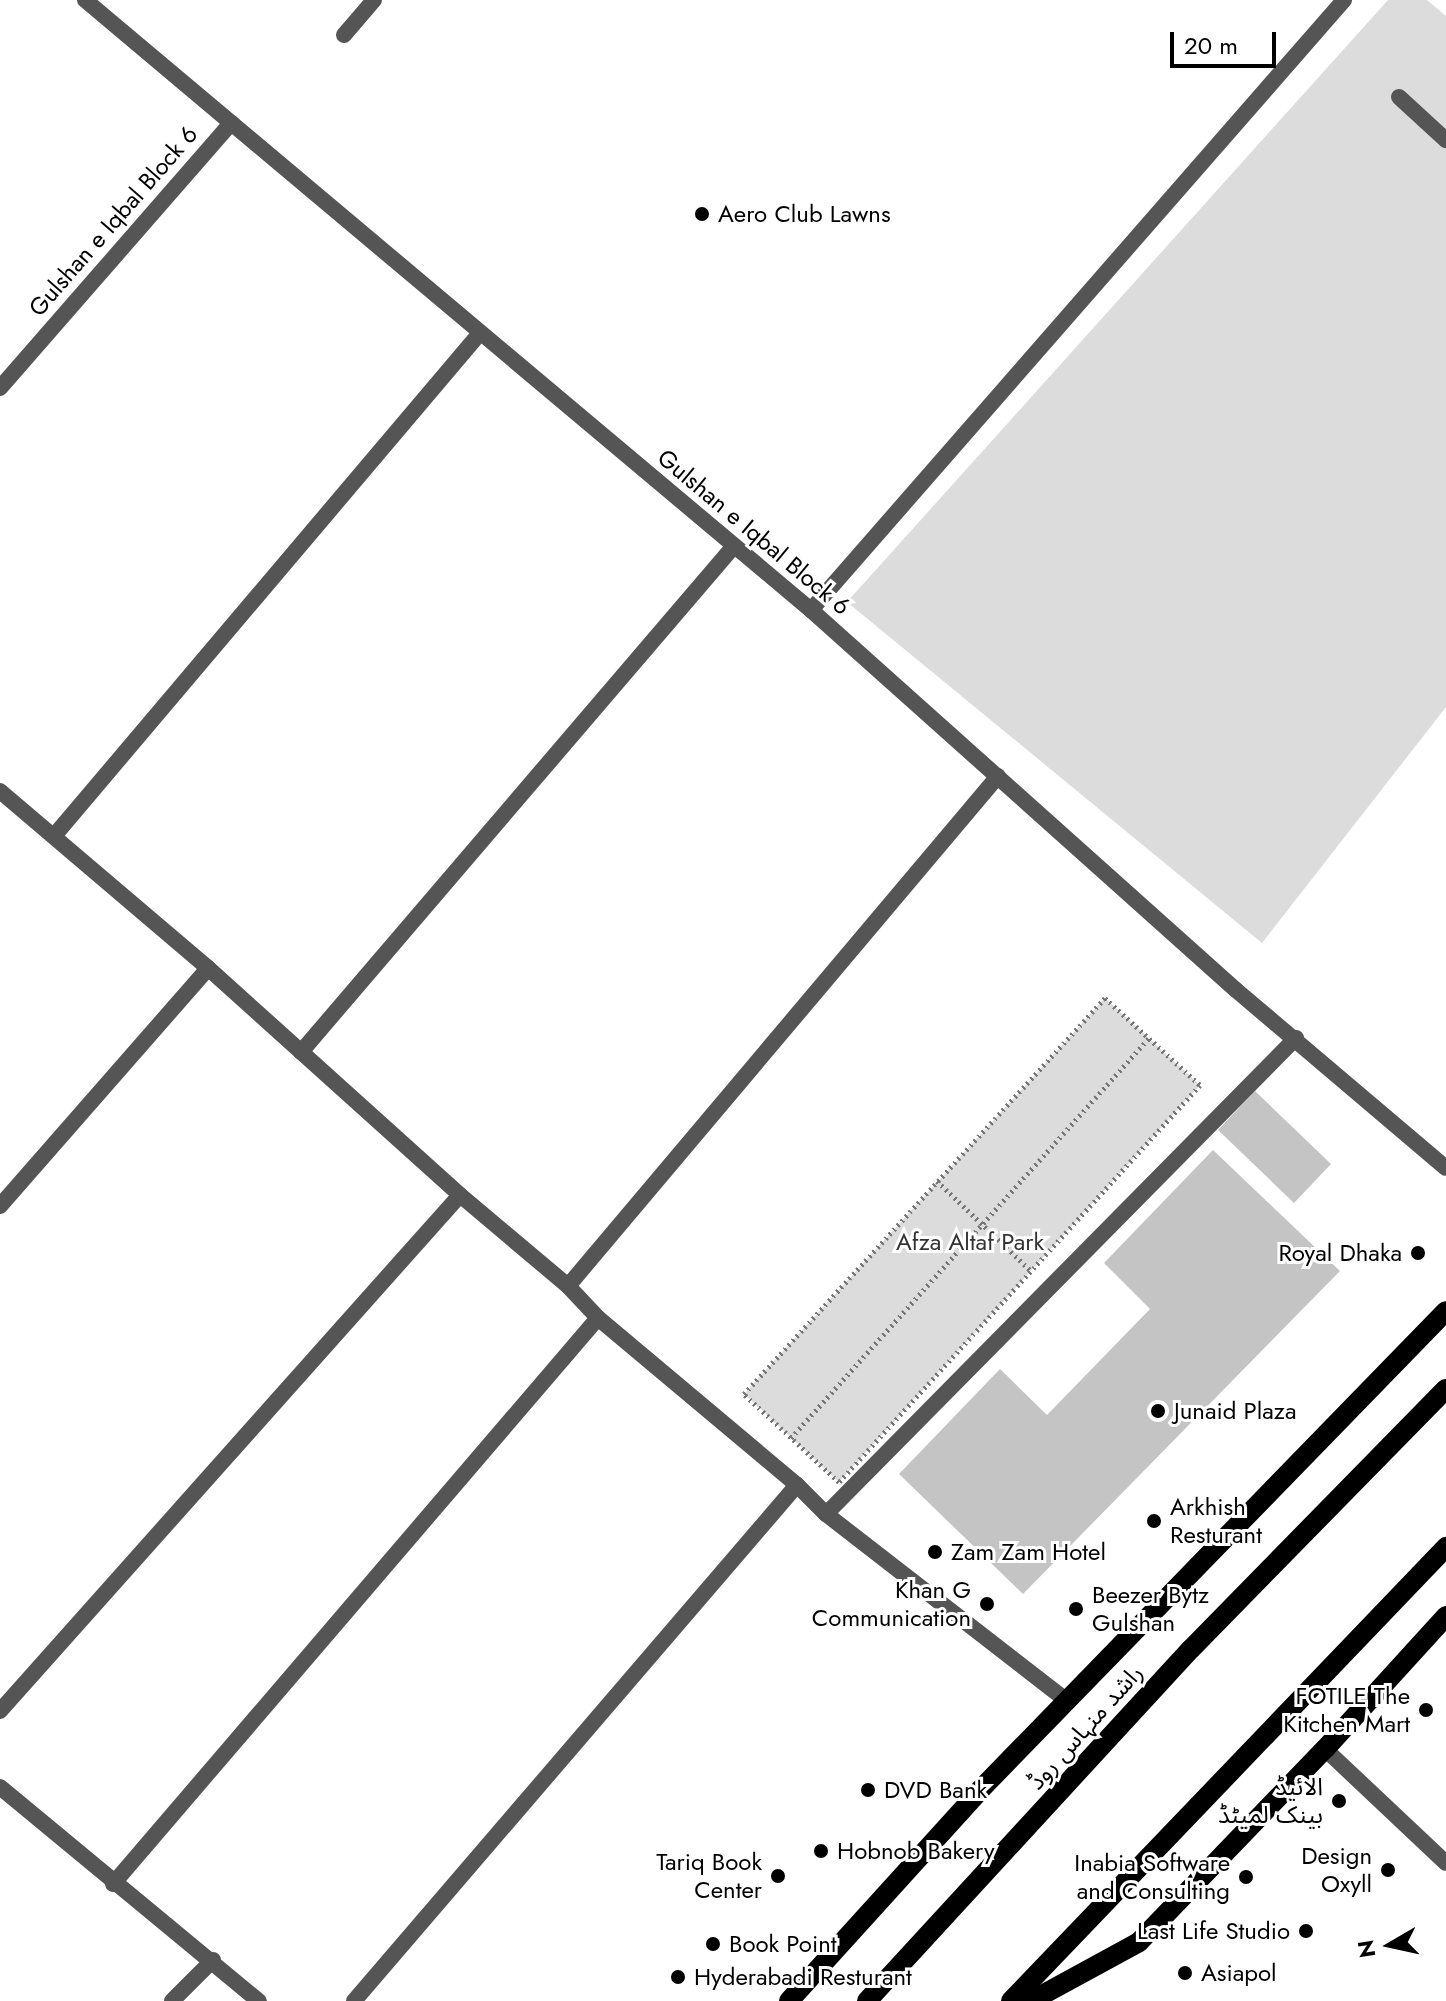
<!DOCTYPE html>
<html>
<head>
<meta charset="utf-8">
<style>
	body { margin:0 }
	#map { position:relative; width:1446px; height:2001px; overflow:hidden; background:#fff; font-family:Jost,"Noto Sans Arabic",sans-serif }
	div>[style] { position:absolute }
	.green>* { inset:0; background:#dcdcdc }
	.building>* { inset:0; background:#c4c4c4 }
	.path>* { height:5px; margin-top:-2.5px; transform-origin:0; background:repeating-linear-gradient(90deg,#777 0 2px,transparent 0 6px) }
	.service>* { height:16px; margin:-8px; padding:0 8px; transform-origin:8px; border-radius:8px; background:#555 }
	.minor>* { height:16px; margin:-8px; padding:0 8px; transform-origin:8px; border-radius:8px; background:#555 }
	.tertiary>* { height:16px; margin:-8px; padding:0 8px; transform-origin:8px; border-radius:8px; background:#555 }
	.primary>* { height:20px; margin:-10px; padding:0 10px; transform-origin:10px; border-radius:10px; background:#000 }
	.dots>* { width:22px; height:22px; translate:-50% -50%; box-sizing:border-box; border:4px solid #fff; border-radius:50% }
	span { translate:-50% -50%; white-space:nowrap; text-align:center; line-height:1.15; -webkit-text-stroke:6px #fff; paint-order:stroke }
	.poi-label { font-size:24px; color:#000 }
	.left { translate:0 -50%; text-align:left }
	.right { translate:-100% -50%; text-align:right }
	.street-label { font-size:24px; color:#000 }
	.park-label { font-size:24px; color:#333 }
	.north { position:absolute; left:1350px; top:1905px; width:80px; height:80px; -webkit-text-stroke:6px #fff; paint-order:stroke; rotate:261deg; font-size:22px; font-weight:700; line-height:32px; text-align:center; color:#000 }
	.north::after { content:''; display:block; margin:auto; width:28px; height:36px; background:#000; clip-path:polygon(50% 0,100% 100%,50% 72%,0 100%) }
	.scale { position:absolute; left:1170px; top:32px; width:106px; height:36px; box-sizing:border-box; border:4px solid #000; border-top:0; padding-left:10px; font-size:24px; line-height:28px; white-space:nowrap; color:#000; -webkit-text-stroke:6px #fff; paint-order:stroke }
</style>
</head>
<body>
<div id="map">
	<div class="green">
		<i style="clip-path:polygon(1388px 0,1427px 0,1446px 16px,1446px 707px,1262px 943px,847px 602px)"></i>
		<i style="clip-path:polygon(1105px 998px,1200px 1085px,839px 1482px,744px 1394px)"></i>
	</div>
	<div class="building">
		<i style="clip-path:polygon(1255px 1091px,1331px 1164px,1294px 1203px,1218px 1130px)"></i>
		<i style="clip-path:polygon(1213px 1150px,1340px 1271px,1023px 1594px,899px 1474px,1000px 1369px,1047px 1415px,1150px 1309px,1104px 1263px)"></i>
	</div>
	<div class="path">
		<i style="left:1105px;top:998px;width:129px;rotate:42.5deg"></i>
		<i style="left:1200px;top:1085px;width:537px;rotate:132.28deg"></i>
		<i style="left:839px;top:1482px;width:129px;rotate:-137.2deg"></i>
		<i style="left:744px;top:1394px;width:536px;rotate:-47.65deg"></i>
		<i style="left:937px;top:1181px;width:129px;rotate:43.7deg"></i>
		<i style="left:791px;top:1438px;width:537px;rotate:-48.17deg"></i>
	</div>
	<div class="service">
		<i style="left:1399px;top:97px;width:64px;rotate:42.5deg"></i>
	</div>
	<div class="minor">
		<i style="left:344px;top:35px;width:46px;rotate:-49.4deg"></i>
		<i style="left:811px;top:610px;width:810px;rotate:-48.85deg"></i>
		<i style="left:0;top:791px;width:273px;rotate:40.4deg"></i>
		<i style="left:208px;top:968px;width:339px;rotate:42deg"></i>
		<i style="left:460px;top:1195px;width:141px;rotate:40.1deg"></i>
		<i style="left:568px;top:1286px;width:44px;rotate:46.8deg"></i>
		<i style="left:598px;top:1318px;width:260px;rotate:40deg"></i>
		<i style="left:797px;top:1485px;width:41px;rotate:45deg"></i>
		<i style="left:826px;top:1514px;width:305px;rotate:37.8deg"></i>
		<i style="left:54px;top:836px;width:659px;rotate:-49.74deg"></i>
		<i style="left:301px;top:1052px;width:666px;rotate:-49.45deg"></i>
		<i style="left:0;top:1206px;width:316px;rotate:-48.8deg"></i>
		<i style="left:568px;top:1286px;width:667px;rotate:-49.86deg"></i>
		<i style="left:826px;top:1514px;width:669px;rotate:-45.36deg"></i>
		<i style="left:0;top:1711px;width:691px;rotate:-48.28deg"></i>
		<i style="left:1325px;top:1749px;width:166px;rotate:43.3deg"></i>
		<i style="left:113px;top:1884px;width:745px;rotate:-49.41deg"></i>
		<i style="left:172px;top:2001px;width:58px;rotate:-45deg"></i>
		<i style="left:354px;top:2001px;width:680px;rotate:-49.35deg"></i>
	</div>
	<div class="tertiary">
		<i style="left:85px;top:0;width:948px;rotate:40.04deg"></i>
		<i style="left:811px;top:610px;width:570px;rotate:41.8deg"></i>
		<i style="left:1236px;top:990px;width:275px;rotate:40.3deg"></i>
		<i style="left:0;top:388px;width:352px;rotate:-48.9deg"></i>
		<i style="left:0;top:1787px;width:336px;rotate:39.6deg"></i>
	</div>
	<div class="primary">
		<i style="left:789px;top:2001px;width:285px;rotate:-47.8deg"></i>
		<i style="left:980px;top:1790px;width:668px;rotate:-45.79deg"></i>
		<i style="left:867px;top:2001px;width:478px;rotate:-47.4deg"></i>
		<i style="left:1191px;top:1649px;width:364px;rotate:-45.6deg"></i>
		<i style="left:1011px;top:2001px;width:629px;rotate:-46.22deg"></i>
		<i style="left:1031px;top:2001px;width:123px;rotate:-28.6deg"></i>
		<i style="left:1139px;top:1942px;width:268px;rotate:-46.1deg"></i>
		<i style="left:1325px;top:1749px;width:180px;rotate:-47.7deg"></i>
	</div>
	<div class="dots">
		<i style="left:702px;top:214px;background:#000"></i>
		<i style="left:1418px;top:1253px;background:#000"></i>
		<i style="left:1158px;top:1411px;background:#000"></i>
		<i style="left:1154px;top:1521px;background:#000"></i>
		<i style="left:935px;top:1552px;background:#000"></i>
		<i style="left:987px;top:1604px;background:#000"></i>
		<i style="left:1076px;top:1609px;background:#000"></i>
		<i style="left:1426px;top:1710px;background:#000"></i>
		<i style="left:868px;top:1790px;background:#000"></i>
		<i style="left:1339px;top:1801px;background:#000"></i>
		<i style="left:821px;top:1851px;background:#000"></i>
		<i style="left:1388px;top:1870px;background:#000"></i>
		<i style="left:778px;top:1876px;background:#000"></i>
		<i style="left:1246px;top:1877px;background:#000"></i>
		<i style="left:1306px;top:1931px;background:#000"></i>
		<i style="left:713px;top:1944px;background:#000"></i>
		<i style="left:1185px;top:1973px;background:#000"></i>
		<i style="left:678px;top:1977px;background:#000"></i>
	</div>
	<div class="poi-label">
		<span class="left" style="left:718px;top:214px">Aero Club Lawns</span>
		<span class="right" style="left:1402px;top:1253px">Royal Dhaka</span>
		<span class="left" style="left:1174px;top:1411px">Junaid Plaza</span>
		<span class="left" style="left:1170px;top:1521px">Arkhish<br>Resturant</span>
		<span class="left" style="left:951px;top:1552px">Zam Zam Hotel</span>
		<span class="right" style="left:971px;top:1604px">Khan G<br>Communication</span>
		<span class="left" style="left:1092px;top:1609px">Beezer Bytz<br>Gulshan</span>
		<span class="right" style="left:1410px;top:1710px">FOTILE The<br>Kitchen Mart</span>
		<span class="right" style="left:1323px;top:1801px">الائیڈ<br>بینک لمیٹڈ</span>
		<span class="left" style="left:884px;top:1790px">DVD Bank</span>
		<span class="left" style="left:837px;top:1851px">Hobnob Bakery</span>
		<span class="right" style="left:1372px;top:1870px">Design<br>Oxyll</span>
		<span class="right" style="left:762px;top:1876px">Tariq Book<br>Center</span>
		<span class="right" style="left:1230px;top:1877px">Inabia Software<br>and Consulting</span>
		<span class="right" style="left:1290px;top:1931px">Last Life Studio</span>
		<span class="left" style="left:729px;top:1944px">Book Point</span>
		<span class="left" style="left:1201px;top:1973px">Asiapol</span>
		<span class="left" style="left:694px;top:1977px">Hyderabadi Resturant</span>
	</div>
	<div class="street-label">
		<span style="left:113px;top:221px;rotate:-49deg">Gulshan e Iqbal Block 6</span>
		<span style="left:754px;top:532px;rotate:40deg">Gulshan e Iqbal Block 6</span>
		<span style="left:1085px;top:1727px;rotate:-48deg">راشد منہاس روڈ</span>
	</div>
	<div class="park-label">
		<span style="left:970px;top:1242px">Afza Altaf Park</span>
	</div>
	<div class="north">N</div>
	<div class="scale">20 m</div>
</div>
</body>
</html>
